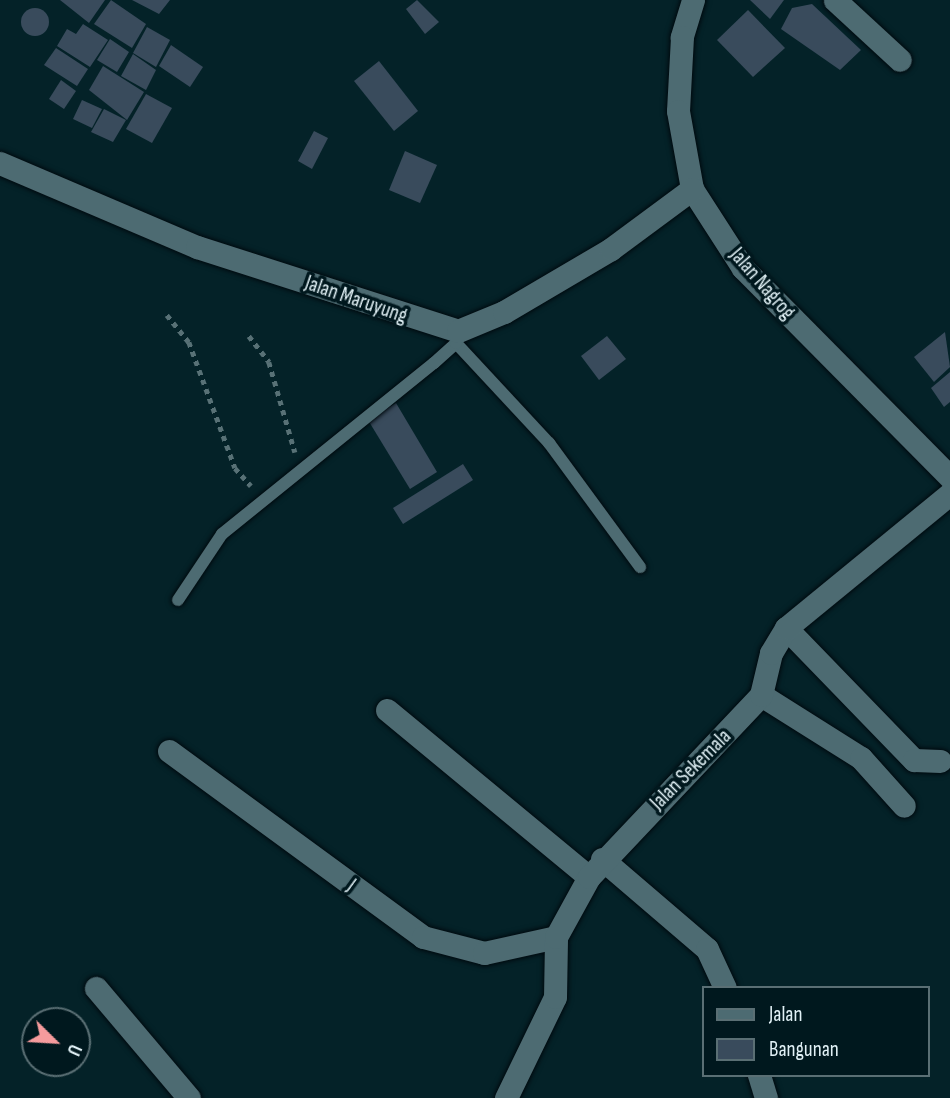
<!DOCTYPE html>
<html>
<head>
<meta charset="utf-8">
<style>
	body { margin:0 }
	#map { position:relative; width:950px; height:1098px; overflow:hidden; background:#042228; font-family:"Sofia Sans Condensed",sans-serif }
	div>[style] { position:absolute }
	.building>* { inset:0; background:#394b5c }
	.round { border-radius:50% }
	.path>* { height:4.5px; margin-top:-2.25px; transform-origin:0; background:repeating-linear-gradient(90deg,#587176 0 5px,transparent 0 10px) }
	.roads { filter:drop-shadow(0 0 2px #000a0f) drop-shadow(0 0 2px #000a0f) }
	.lane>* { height:12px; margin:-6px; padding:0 6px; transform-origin:6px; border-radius:6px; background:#4d6b72 }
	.street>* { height:23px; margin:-11.5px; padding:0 11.5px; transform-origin:11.5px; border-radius:11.5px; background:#4d6b72 }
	span { translate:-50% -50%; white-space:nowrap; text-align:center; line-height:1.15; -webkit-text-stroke:7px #00181e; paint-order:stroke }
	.street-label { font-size:21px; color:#e1f1f6 }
	.legend { position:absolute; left:702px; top:986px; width:228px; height:91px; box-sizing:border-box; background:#00181e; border:2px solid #5a6f74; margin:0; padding:9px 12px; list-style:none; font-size:21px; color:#e1f1f6 }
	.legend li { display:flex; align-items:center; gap:14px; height:35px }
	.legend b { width:35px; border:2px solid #5a6f74 }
	.north { position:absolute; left:21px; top:1007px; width:70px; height:70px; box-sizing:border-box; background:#00181e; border:2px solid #5a6f74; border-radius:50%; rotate:114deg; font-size:19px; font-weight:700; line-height:28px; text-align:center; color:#e1f1f6 }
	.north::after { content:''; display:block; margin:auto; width:24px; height:32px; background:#f59b9d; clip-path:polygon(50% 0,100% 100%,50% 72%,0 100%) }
</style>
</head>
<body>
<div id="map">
	<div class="building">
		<i style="clip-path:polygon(60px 0,105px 0,89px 23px)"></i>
		<i style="clip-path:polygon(111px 0,146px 24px,132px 48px,94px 24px)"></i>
		<i style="clip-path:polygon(132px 0,170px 0,159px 14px)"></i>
		<i style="clip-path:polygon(417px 0,439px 22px,425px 34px,406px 9px)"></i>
		<i style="clip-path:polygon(750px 0,784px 0,770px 19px)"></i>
		<i style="clip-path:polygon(812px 4px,861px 50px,840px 70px,781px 29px,792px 8px)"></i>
		<i class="round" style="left:21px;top:8px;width:28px;height:28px"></i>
		<i style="clip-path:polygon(748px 10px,785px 48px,753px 77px,717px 40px)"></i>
		<i style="clip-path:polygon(83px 24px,108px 40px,90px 67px,57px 46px,67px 29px,76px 34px)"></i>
		<i style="clip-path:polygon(147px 27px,170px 40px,156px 67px,133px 53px)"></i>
		<i style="clip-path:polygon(110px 39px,129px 52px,117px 72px,97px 60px)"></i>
		<i style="clip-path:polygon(171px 45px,203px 67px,190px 87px,159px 66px)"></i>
		<i style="clip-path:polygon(56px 48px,88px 69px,77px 86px,44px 65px)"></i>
		<i style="clip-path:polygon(133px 54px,156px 70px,146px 90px,121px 76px)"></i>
		<i style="clip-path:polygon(379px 61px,418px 111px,394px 131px,354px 81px)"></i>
		<i style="clip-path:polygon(103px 66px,144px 92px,127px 120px,89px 90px)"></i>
		<i style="clip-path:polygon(61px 80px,76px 91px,64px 109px,49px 99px)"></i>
		<i style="clip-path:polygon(146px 94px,172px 108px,152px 143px,126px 129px)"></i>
		<i style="clip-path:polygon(82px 100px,102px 109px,92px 128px,73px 119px)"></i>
		<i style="clip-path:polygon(104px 109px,126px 120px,113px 142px,91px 132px)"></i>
		<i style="clip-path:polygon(314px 131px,328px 138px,312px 169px,298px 161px)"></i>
		<i style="clip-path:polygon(405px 151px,437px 165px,420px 203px,389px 190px)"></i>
		<i style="clip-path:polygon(945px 332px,950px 367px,934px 382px,914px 357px)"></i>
		<i style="clip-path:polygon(607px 336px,626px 359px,599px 380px,581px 356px)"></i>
		<i style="clip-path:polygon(950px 372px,950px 402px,944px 407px,931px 388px)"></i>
		<i style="clip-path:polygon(396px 403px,437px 472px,410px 489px,368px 420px)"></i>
		<i style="clip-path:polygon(463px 464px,473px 480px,403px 524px,393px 508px)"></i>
	</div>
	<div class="path">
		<i style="left:167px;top:315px;width:35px;rotate:51deg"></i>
		<i style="left:189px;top:342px;width:134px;rotate:69.9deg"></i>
		<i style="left:235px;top:468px;width:24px;rotate:48deg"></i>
		<i style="left:249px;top:336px;width:33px;rotate:52deg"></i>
		<i style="left:269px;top:362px;width:94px;rotate:73.9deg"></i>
	</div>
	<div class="roads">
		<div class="lane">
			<i style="left:456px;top:343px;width:137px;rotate:47.1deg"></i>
			<i style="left:549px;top:443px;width:154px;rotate:53.7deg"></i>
			<i style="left:178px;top:600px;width:79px;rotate:-56.3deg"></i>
			<i style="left:222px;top:534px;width:272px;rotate:-38.9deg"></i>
			<i style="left:434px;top:363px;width:30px;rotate:-42deg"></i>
			<i style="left:456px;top:343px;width:12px;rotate:-81deg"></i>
		</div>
		<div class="street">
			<i style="left:693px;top:0;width:39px;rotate:107deg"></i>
			<i style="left:682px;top:37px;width:74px;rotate:93.1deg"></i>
			<i style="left:678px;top:111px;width:79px;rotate:79.8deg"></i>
			<i style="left:692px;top:189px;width:94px;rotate:57.2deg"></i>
			<i style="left:743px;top:268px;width:294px;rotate:45.3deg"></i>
			<i style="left:835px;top:0;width:88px;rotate:42.7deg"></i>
			<i style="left:0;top:163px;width:214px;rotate:23.1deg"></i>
			<i style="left:197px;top:247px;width:274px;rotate:17.8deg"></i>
			<i style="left:458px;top:331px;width:50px;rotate:-22.4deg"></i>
			<i style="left:504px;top:312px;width:124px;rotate:-30.5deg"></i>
			<i style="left:611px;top:249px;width:101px;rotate:-36.5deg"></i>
			<i style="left:786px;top:628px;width:184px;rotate:45.9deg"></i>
			<i style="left:914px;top:760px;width:26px;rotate:2deg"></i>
			<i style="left:761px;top:695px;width:118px;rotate:32.2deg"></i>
			<i style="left:861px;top:758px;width:64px;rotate:48.1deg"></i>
			<i style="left:387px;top:710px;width:262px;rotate:39.6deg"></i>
			<i style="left:169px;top:751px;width:315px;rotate:36.2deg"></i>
			<i style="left:423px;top:937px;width:63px;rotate:14.7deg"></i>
			<i style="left:484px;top:953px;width:74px;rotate:-12.5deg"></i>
			<i style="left:602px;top:859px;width:138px;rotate:40.6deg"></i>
			<i style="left:707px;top:949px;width:43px;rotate:65.2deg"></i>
			<i style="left:96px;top:988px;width:144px;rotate:49.8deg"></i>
			<i style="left:759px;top:1075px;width:24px;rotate:73deg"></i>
			<i style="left:506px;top:1098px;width:112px;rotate:-64.1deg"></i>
			<i style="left:555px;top:997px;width:60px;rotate:-89deg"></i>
			<i style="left:556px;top:937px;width:68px;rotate:-61.2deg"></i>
			<i style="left:589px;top:877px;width:250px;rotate:-46.6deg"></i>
			<i style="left:761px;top:695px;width:43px;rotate:-76.6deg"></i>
			<i style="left:771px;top:653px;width:29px;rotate:-59deg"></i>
			<i style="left:786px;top:628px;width:212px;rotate:-39.3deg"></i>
		</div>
	</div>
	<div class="street-label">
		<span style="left:762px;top:284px;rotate:49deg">Jalan Nagrog</span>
		<span style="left:356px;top:300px;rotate:19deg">Jalan Maruyung</span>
		<span style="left:691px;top:770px;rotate:-45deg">Jalan Sekemala</span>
		<span style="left:351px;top:886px;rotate:36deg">J</span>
	</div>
	<ul class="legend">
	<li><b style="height:9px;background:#4d6b72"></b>Jalan</li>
	<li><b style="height:19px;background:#394b5c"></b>Bangunan</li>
	</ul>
	<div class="north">U</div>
</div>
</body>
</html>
